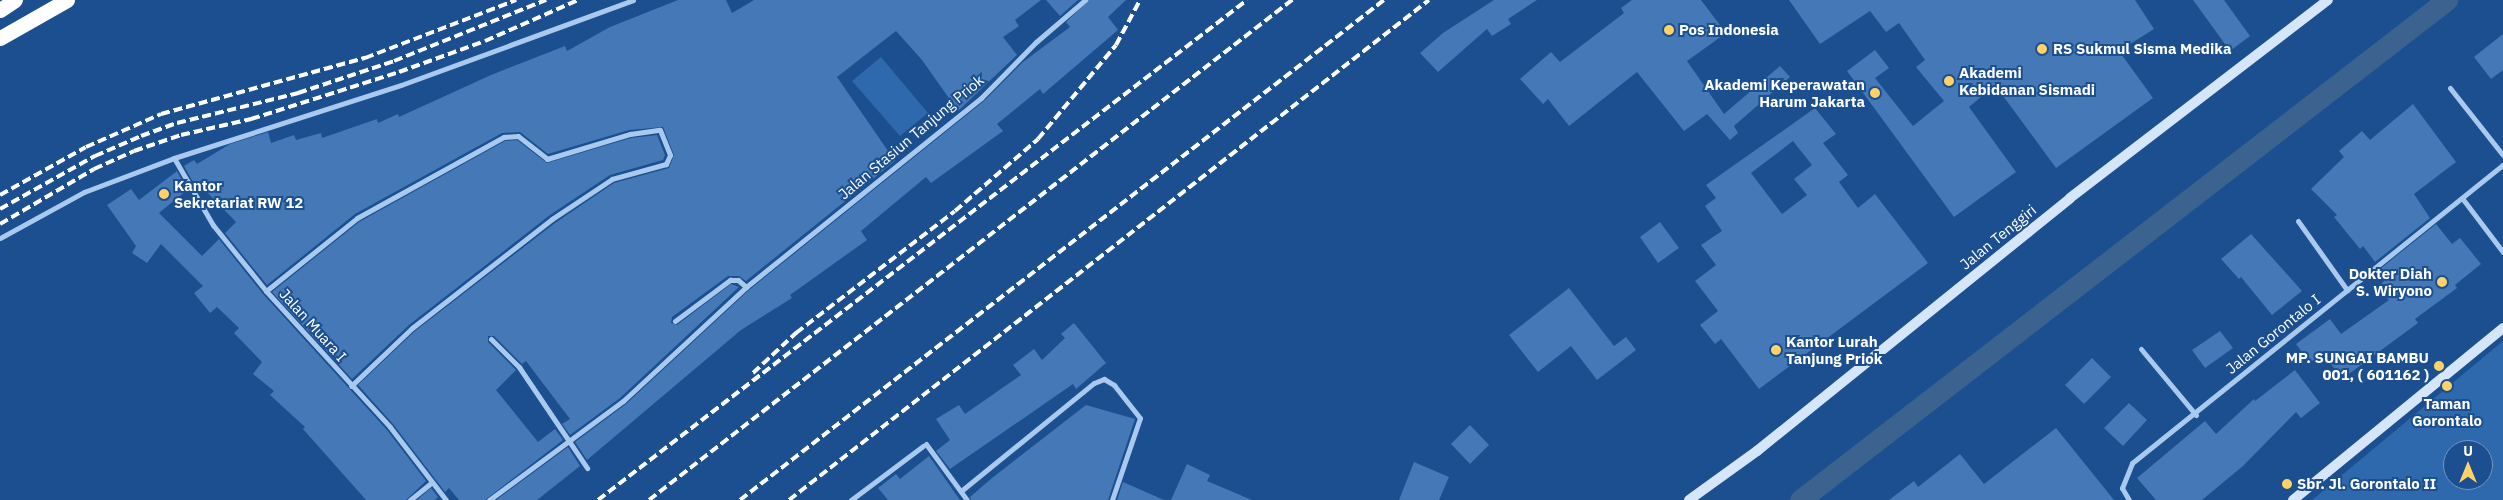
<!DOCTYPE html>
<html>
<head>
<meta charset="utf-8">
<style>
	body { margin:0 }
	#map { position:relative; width:2503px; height:500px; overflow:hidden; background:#1b4f8f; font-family:"IBM Plex Sans",sans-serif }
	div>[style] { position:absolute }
	.green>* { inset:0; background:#2e69ad }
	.canal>* { height:21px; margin:-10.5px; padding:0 10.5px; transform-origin:10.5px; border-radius:10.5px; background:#3c6290 }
	.building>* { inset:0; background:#4478b7 }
	.street>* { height:5px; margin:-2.5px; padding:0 2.5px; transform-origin:2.5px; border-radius:2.5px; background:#a9c9ee }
	.secondary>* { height:10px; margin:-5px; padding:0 5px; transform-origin:5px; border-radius:5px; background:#d6e6fa }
	.highway>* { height:15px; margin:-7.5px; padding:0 7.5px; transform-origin:7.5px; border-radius:7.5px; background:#fff }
	.rail>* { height:4px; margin-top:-2px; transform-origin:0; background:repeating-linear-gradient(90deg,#fff 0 9px,transparent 0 13px) }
	.dots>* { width:14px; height:14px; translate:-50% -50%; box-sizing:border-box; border:2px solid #1b4f8f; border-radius:50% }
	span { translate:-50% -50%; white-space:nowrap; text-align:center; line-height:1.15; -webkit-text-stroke:4px #1b4f8f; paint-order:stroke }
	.poi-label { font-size:15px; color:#fff; font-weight:700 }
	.left { translate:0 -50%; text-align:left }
	.right { translate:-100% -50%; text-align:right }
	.street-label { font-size:15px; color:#fff }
	.north { position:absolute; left:2443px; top:440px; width:50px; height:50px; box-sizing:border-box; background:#1b4f8f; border:1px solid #7695bc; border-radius:50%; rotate:0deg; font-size:14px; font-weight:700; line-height:20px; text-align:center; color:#fff }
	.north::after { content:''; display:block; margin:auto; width:18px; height:22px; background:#ffd166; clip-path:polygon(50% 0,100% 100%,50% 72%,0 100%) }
</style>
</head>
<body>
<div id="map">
	<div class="green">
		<i style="clip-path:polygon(881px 57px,928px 113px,900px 136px,852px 81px)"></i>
		<i style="clip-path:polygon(evenodd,2503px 341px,2503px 500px,2312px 500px,2503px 341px,2453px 450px,2483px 450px,2483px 480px,2453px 480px,2453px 450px)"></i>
	</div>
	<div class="canal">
		<i style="left:1800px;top:500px;width:818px;rotate:-37.7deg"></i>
	</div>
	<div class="building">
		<i style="clip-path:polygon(678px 0,726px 0,732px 13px,754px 0,1041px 0,1015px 20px,1019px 26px,1003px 37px,1017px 55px,958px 111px,922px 60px,896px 31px,837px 77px,895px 161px,746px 281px,739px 276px,728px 276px,672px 317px,671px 323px,677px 325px,731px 284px,739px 287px,620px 398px,570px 435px,562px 424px,570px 419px,526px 361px,522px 364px,494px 336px,488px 336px,488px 342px,516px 370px,496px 390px,538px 442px,555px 429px,563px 440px,485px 500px,459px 500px,449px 488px,445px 492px,393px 424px,358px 385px,415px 331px,555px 223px,614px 183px,669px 168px,674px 155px,663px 127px,629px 130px,548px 154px,520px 132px,502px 133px,355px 214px,267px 285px,225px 233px,236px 222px,197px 182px,194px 184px,184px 166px,194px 160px,197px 164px,230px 144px,268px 132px,271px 143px,294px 135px,296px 140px,321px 133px,322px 138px,377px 119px,378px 123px,398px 114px,399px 117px,491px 75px,565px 46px,567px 51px,610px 27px)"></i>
		<i style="clip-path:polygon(1046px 0,1078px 0,1060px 16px)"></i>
		<i style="clip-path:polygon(1089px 0,1126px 0,1108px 17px,1118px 30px,1043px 94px,1040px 89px,997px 124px,1003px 131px,931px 183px,926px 177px,861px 231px,867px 240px,790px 295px,792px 298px,741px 330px,587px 460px,575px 442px,626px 404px,749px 290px,984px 101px,1023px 62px,1070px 27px,1066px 22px)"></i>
		<i style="clip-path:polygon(1494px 0,1537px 0,1508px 19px,1511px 24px,1492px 36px,1487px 29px,1438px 72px,1420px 53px,1443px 33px)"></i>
		<i style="clip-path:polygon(1632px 0,1701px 0,1726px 33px,1687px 61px,1724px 114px,1780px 66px,1790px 77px,1734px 126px,1738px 133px,1730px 140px,1707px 114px,1684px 131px,1637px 72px,1569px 126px,1548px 99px,1543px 104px,1520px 79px,1551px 52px,1560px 62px,1624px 13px,1621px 8px)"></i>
		<i style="clip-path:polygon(1789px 0,2135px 0,2154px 29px,2119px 51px,2153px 98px,2056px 168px,1995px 85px,1969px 107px,2016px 172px,1954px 217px,1847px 71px,1875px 50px,1889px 68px,1875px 78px,1913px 126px,1944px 101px,1916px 67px,1925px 60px,1899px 23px,1886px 32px,1870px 11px,1820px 44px)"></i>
		<i style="clip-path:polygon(2193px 0,2224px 0,2250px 36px,2230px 51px)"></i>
		<i style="clip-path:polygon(2503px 34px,2503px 70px,2491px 79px,2474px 57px)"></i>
		<i style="clip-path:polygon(2413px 104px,2456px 162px,2414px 194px,2430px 218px,2375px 262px,2363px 246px,2360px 249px,2334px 217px,2337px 215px,2311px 189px,2344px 157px,2339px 151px,2362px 131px,2370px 140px)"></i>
		<i style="clip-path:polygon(evenodd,1815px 108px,1836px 134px,1823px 143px,1848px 175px,1839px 182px,1858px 208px,1875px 194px,1928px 263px,1759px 389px,1721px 339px,1715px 344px,1700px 325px,1718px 311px,1695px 281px,1716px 265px,1701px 245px,1722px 231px,1705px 206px,1716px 198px,1706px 185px,1815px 108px,1793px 141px,1812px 165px,1794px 179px,1807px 195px,1782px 214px,1751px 173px,1793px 141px)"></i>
		<i style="clip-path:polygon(657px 135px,665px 155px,663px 160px,610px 175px,550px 215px,409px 325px,352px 379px,272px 292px,359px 222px,505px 141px,517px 140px,547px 163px,631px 138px)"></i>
		<i style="clip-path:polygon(177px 171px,187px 190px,159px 213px,202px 256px,219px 239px,263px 294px,387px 430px,426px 481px,406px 500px,366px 500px,303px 429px,305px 427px,270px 395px,274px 391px,253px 374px,262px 362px,234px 333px,239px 328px,217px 307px,210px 313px,194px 293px,203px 286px,161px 244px,147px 263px,132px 253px,136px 246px,107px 205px,131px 189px,139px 200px)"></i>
		<i style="clip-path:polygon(1660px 222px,1679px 248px,1658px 263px,1640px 237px)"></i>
		<i style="clip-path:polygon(2436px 224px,2452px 244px,2460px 238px,2481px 264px,2455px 285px,2457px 288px,2415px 319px,2418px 323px,2342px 379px,2323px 353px,2310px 363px,2296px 344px,2330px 319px,2341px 334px,2389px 300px,2377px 288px,2387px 278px,2380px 269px)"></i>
		<i style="clip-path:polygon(2251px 234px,2302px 291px,2272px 315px,2241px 277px,2239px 279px,2221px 259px)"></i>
		<i style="clip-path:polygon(1569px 288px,1614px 346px,1626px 337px,1636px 350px,1597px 380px,1571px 346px,1538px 372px,1509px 335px)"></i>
		<i style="clip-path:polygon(1074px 323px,1106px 363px,1076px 389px,1073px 384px,950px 469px,936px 451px,950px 440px,936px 419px,959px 405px,965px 414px,1021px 375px,1013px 365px,1034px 349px,1042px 360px,1065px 338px,1061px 334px)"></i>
		<i style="clip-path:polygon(2220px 331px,2233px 348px,2205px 368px,2192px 350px)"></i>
		<i style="clip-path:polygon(2092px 358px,2111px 377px,2084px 404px,2065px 385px)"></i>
		<i style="clip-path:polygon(2295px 370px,2320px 403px,2301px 418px,2296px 412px,2243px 466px,2202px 500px,2156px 500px,2137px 478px,2205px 421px,2216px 434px,2254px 399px,2255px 401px)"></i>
		<i style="clip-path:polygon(2129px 403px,2147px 420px,2123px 446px,2104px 428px)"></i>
		<i style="clip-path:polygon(1086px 405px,1135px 419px,1108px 500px,971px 500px,970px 497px,992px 478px)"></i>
		<i style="clip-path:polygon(1470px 425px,1489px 445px,1470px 464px,1451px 444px)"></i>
		<i style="clip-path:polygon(2056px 428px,2114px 500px,1889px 500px,1914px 481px,1918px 487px,1960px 454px,1984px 484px)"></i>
		<i style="clip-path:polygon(568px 447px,580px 466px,537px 500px,496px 500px)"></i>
		<i style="clip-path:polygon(929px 456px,960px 500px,888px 500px,878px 488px,896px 474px,900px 479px)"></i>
		<i style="clip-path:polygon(1414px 462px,1449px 477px,1439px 500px,1399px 500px)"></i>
		<i style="clip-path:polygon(1187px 464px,1210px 475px,1207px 481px,1252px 500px,1171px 500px)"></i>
		<i style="clip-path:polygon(1123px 482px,1164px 500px,1117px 500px)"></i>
		<i style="clip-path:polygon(431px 488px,438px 497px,435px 500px,417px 500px)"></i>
	</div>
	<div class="street">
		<i style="left:2450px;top:88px;width:85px;rotate:51.7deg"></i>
		<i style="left:174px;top:158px;width:78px;rotate:59.8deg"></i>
		<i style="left:213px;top:225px;width:85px;rotate:51.2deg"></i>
		<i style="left:266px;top:291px;width:184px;rotate:47.6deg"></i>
		<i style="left:390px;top:427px;width:92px;rotate:52.5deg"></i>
		<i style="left:2462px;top:198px;width:68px;rotate:52.8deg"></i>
		<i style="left:2298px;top:221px;width:85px;rotate:54.6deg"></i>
		<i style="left:0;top:238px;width:96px;rotate:-28.7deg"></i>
		<i style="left:84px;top:192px;width:96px;rotate:-20.7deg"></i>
		<i style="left:174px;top:158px;width:238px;rotate:-17.8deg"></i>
		<i style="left:401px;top:85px;width:247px;rotate:-20.1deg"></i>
		<i style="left:266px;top:291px;width:117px;rotate:-38.7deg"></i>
		<i style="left:357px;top:218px;width:168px;rotate:-28.9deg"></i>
		<i style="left:504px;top:137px;width:14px;rotate:-4deg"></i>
		<i style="left:518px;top:136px;width:37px;rotate:38deg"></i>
		<i style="left:547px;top:159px;width:87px;rotate:-16.8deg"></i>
		<i style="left:630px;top:134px;width:30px;rotate:-8deg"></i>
		<i style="left:660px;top:130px;width:27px;rotate:68deg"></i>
		<i style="left:670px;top:155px;width:10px;rotate:114deg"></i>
		<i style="left:666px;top:164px;width:56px;rotate:164.5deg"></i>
		<i style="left:612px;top:179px;width:72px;rotate:146.3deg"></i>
		<i style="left:552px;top:219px;width:177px;rotate:142.1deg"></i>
		<i style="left:412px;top:328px;width:84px;rotate:136.4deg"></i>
		<i style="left:675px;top:321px;width:69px;rotate:-36.7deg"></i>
		<i style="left:730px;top:280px;width:8px"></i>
		<i style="left:738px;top:280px;width:11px;rotate:41deg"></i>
		<i style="left:491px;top:339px;width:40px;rotate:45deg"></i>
		<i style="left:519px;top:367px;width:122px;rotate:56deg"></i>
		<i style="left:2141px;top:349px;width:86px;rotate:50.2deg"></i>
		<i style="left:926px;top:444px;width:69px;rotate:53.8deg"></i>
		<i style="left:961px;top:491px;width:171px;rotate:-39.1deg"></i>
		<i style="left:1094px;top:383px;width:11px;rotate:-22deg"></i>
		<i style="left:1104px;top:379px;width:12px;rotate:31deg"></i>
		<i style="left:1114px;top:385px;width:42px;rotate:51.8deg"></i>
		<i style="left:1140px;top:418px;width:87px;rotate:108.9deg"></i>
		<i style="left:410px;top:500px;width:27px;rotate:-39deg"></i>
		<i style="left:489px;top:500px;width:167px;rotate:-36.5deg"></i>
		<i style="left:623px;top:401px;width:168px;rotate:-42.8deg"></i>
		<i style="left:746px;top:287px;width:302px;rotate:-38.8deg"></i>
		<i style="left:981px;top:98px;width:78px;rotate:-45.5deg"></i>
		<i style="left:1036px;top:42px;width:65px;rotate:-40.6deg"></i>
		<i style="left:851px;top:500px;width:90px;rotate:-36.9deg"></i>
		<i style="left:2129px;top:500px;width:14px;rotate:-120deg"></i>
		<i style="left:2122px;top:488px;width:27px;rotate:-68deg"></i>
		<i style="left:2132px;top:463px;width:476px;rotate:-38.8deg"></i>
	</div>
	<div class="secondary">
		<i style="left:1689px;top:500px;width:84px;rotate:-35.8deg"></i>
		<i style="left:1757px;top:451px;width:402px;rotate:-38.9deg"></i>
		<i style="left:2070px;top:198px;width:325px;rotate:-37.5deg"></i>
		<i style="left:2293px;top:500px;width:271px;rotate:-39.3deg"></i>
	</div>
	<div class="highway">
		<i style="left:0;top:10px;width:18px;rotate:-34deg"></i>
		<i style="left:0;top:38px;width:77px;rotate:-29.6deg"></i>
	</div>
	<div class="rail">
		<i style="left:0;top:195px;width:98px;rotate:-29.2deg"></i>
		<i style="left:86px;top:147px;width:82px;rotate:-23.7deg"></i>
		<i style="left:161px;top:114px;width:212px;rotate:-15.4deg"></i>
		<i style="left:365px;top:58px;width:162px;rotate:-21deg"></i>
		<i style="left:0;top:209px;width:109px;rotate:-29.2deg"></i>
		<i style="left:95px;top:156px;width:50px;rotate:-23.5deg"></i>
		<i style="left:141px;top:136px;width:38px;rotate:-20deg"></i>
		<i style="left:177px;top:123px;width:125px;rotate:-13.9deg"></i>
		<i style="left:298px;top:93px;width:101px;rotate:-18.4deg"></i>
		<i style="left:394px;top:61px;width:164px;rotate:-21.9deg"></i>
		<i style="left:0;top:224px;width:109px;rotate:-30.3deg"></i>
		<i style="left:94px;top:169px;width:44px;rotate:-24.2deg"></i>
		<i style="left:134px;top:151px;width:50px;rotate:-18.8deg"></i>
		<i style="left:181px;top:135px;width:72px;rotate:-12.9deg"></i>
		<i style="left:251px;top:119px;width:155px;rotate:-17.6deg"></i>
		<i style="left:399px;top:72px;width:91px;rotate:-19.8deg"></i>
		<i style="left:485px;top:41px;width:102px;rotate:-23.8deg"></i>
		<i style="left:753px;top:373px;width:59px;rotate:-42.9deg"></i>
		<i style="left:796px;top:333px;width:200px;rotate:-37.5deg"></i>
		<i style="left:955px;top:211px;width:110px;rotate:-40.9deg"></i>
		<i style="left:1038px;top:139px;width:122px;rotate:-50.3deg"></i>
		<i style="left:1116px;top:45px;width:51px;rotate:-61.9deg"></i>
		<i style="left:598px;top:500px;width:819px;rotate:-37.61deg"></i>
		<i style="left:649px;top:500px;width:815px;rotate:-37.87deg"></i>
		<i style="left:740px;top:500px;width:815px;rotate:-37.83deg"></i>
		<i style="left:789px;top:500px;width:812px;rotate:-38deg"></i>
	</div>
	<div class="dots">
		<i style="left:1669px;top:30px;background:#ffd166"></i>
		<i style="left:2042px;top:49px;background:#ffd166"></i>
		<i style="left:1949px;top:81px;background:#ffd166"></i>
		<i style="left:1875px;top:93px;background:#ffd166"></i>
		<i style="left:164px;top:194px;background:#ffd166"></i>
		<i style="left:2442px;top:282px;background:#ffd166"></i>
		<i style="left:1776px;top:350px;background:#ffd166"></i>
		<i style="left:2439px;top:366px;background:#ffd166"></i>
		<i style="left:2447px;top:386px;background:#ffd166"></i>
		<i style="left:2287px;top:484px;background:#ffd166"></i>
	</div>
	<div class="poi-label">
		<span class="left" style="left:1679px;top:30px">Pos Indonesia</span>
		<span class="left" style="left:2053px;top:49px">RS Sukmul Sisma Medika</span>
		<span class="left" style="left:1959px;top:81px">Akademi<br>Kebidanan Sismadi</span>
		<span class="right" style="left:1865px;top:93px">Akademi Keperawatan<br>Harum Jakarta</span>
		<span class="left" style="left:174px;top:194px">Kantor<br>Sekretariat RW 12</span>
		<span class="right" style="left:2432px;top:282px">Dokter Diah<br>S. Wiryono</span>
		<span class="left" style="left:1786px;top:350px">Kantor Lurah<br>Tanjung Priok</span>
		<span class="right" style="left:2429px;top:366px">MP. SUNGAI BAMBU<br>001, ( 601162 )</span>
		<span style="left:2447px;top:412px">Taman<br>Gorontalo</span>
		<span class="left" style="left:2297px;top:484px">Sbr. Jl. Gorontalo II</span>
	</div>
	<div class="street-label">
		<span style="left:911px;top:137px;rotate:-40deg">Jalan Stasiun Tanjung Priok</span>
		<span style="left:1998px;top:237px;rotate:-39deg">Jalan Tenggiri</span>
		<span style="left:313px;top:325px;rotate:48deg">Jalan Muara I</span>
		<span style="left:2273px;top:334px;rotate:-39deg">Jalan Gorontalo I</span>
	</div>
	<div class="north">U</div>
</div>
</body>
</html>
